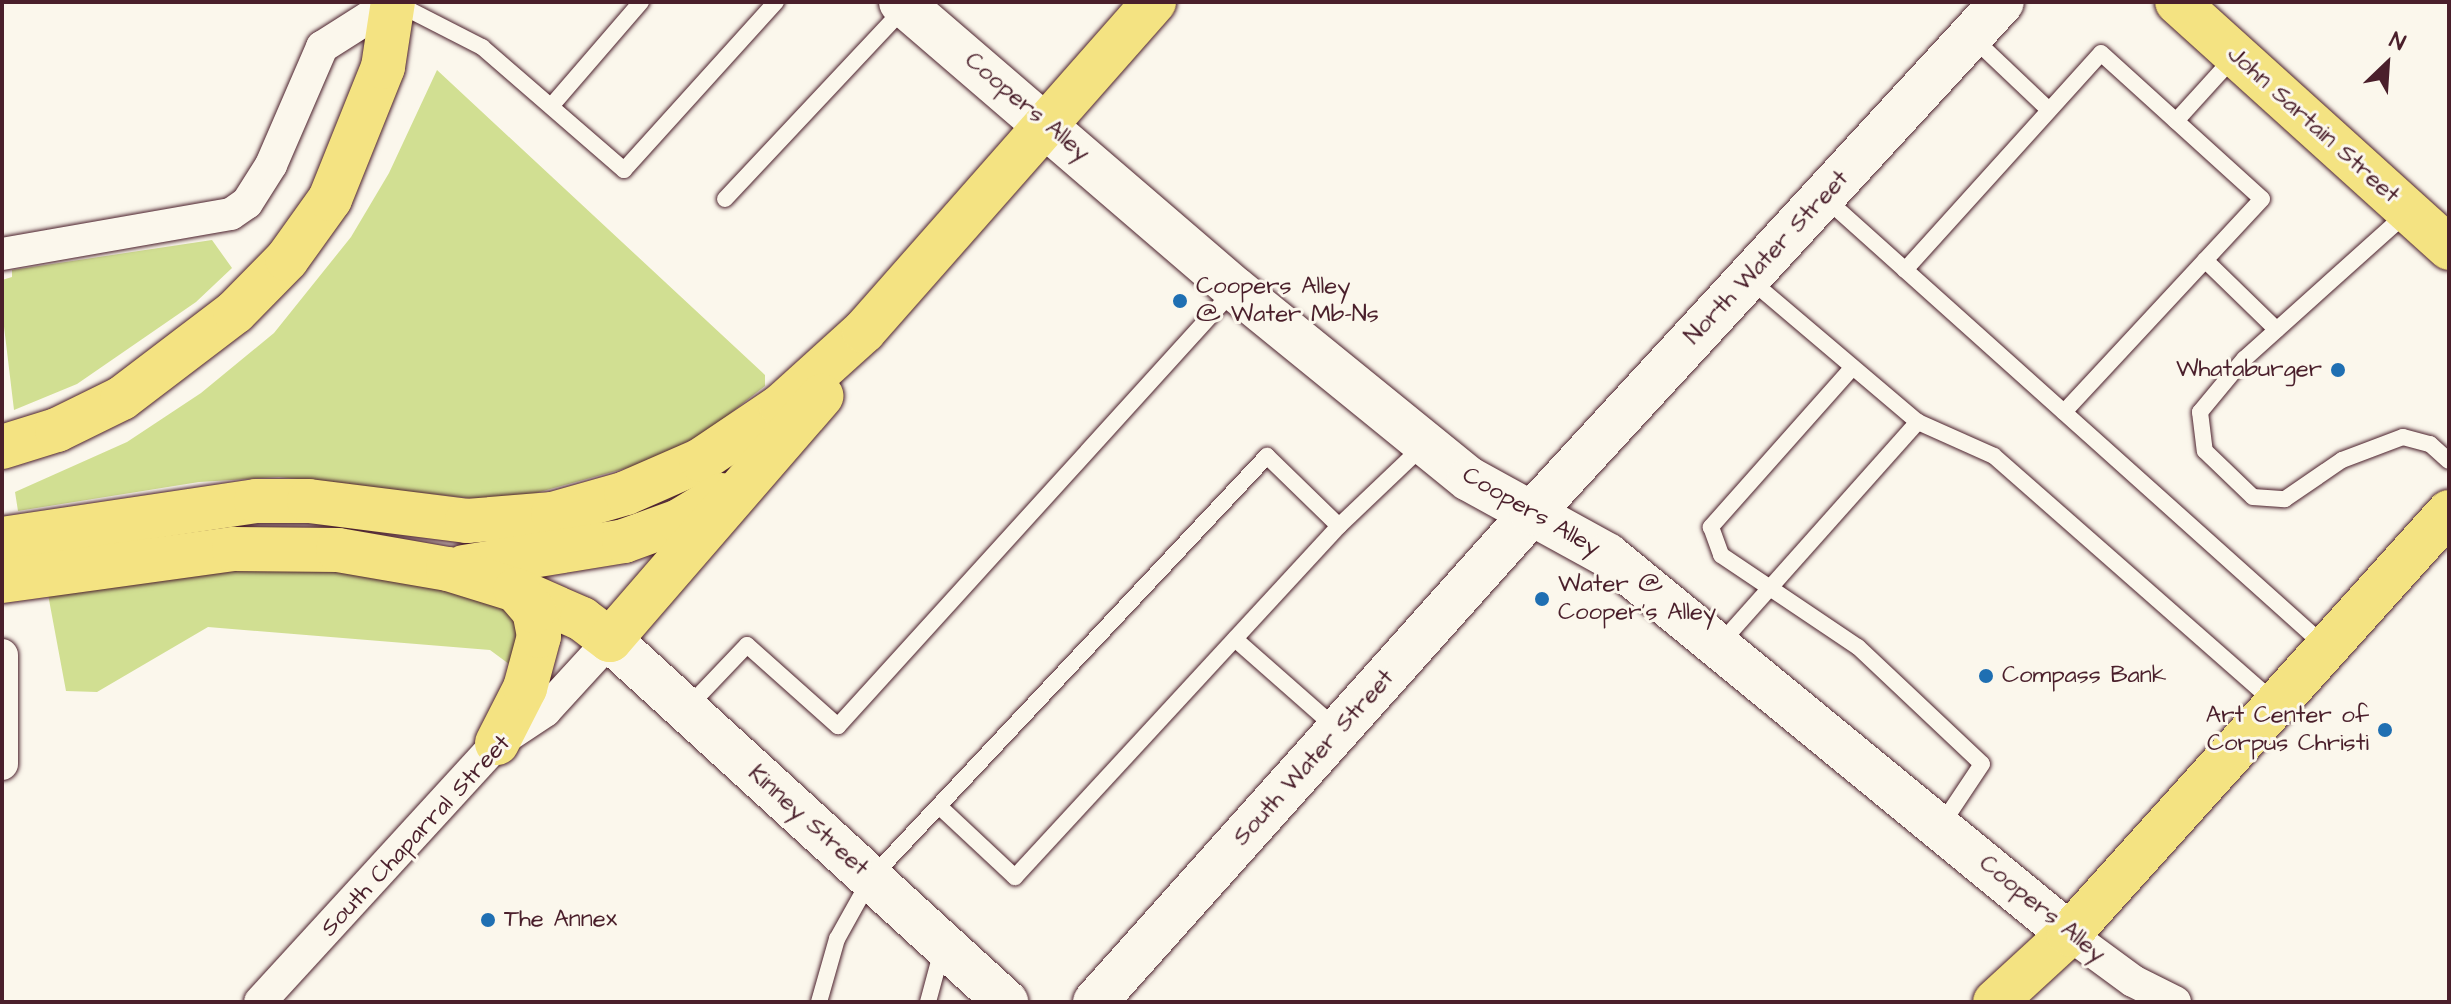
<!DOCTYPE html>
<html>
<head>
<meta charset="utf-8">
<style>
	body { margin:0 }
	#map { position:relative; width:2451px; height:1004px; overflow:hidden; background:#fbf7ec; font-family:"Architects Daughter",sans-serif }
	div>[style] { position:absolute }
	.green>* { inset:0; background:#d1df92 }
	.roads { filter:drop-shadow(0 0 2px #4a1f2b) drop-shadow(0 0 2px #4a1f2b) }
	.lane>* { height:16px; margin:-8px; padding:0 8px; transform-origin:8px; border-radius:8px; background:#fbf7ec }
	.street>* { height:32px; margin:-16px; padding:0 16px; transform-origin:16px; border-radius:16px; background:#fbf7ec }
	.secondary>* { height:44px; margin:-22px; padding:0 22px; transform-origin:22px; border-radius:22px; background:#fbf7ec }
	.primary>* { height:44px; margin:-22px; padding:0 22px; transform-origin:22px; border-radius:22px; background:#f4e382 }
	.dots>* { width:22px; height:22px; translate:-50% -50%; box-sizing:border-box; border:4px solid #fbf7ec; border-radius:50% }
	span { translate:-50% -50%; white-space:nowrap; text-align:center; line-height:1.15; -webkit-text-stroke:6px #fbf7ec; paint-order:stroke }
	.street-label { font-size:24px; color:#4a1f2b }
	.poi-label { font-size:24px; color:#4a1f2b }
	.left { translate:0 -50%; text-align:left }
	.right { translate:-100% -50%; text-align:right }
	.frame { position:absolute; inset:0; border:4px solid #4a1f2b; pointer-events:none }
	.north { position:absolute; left:2347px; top:24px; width:80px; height:80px; -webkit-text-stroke:6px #fbf7ec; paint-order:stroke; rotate:25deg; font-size:22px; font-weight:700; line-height:32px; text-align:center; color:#4a1f2b }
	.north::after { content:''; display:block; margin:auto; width:28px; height:36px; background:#4a1f2b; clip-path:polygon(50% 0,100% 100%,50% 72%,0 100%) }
</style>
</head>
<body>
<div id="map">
	<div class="green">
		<i style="clip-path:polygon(437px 70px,765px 375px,765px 386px,709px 430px,649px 462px,532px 494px,477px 499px,279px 477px,199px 482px,18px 511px,15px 492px,127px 442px,201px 393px,274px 333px,351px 237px,389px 173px)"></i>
		<i style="clip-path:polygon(212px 240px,232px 268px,196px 302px,77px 384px,14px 410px,2px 310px,2px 280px,12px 277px,12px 270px)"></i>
		<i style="clip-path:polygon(270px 558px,491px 596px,516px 615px,523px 635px,517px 670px,490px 650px,208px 627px,97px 692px,66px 691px,47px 589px)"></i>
	</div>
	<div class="roads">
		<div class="lane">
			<i style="left:396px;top:3px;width:97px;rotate:27.1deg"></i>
			<i style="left:482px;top:47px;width:188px;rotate:40.9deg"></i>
			<i style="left:624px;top:170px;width:227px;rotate:-47.9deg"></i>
			<i style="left:1972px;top:37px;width:105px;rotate:43.5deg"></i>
			<i style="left:553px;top:104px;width:135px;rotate:-49.2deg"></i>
			<i style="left:2176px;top:121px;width:86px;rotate:-47.8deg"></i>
			<i style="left:1825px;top:198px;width:673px;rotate:41.87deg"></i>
			<i style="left:725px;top:199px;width:263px;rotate:-46.8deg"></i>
			<i style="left:2408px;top:212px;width:220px;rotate:138.1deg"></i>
			<i style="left:2244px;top:359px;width:69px;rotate:129.7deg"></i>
			<i style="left:2200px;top:412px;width:39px;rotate:83deg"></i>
			<i style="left:2205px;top:451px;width:66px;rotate:43.8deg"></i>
			<i style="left:2253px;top:497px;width:32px;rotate:4deg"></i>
			<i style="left:2285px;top:499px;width:69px;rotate:-34.4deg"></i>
			<i style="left:2342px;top:460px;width:65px;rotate:-20.7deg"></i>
			<i style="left:2403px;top:437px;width:28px;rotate:15deg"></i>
			<i style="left:2430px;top:444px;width:25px;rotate:42deg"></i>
			<i style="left:2205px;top:260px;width:100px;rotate:44.2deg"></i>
			<i style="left:1905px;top:270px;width:292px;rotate:-47.9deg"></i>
			<i style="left:2101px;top:53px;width:217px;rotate:42.2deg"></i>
			<i style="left:2262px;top:199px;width:291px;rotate:132.9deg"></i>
			<i style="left:1748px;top:278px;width:223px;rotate:40.3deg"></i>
			<i style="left:1918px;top:422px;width:83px;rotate:24.1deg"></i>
			<i style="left:1994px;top:456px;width:374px;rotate:41.3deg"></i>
			<i style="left:1852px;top:368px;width:213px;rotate:131.6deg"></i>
			<i style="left:1711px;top:527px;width:30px;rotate:70deg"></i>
			<i style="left:1721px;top:555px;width:165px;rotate:33.9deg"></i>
			<i style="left:1858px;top:647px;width:170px;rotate:43.3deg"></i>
			<i style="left:1982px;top:764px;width:76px;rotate:123.7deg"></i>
			<i style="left:1235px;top:639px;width:135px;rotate:41.4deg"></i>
			<i style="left:1719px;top:645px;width:299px;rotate:-48.3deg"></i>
			<i style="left:687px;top:708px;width:87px;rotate:-46.4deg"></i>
			<i style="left:747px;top:645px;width:122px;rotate:41.7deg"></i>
			<i style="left:838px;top:726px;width:588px;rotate:-47.76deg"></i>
			<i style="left:939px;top:806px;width:104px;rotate:43.1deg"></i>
			<i style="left:1015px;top:877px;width:478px;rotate:-47.3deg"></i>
			<i style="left:1339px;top:526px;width:117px;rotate:-43.6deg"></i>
			<i style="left:819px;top:1002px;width:66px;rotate:-74.1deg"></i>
			<i style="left:837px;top:939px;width:70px;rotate:-60.9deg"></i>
			<i style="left:871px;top:878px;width:579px;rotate:-46.82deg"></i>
			<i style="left:1267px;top:456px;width:100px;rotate:44.2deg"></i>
			<i style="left:928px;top:1002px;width:54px;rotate:-74.9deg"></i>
		</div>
		<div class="street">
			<i style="left:2px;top:254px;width:232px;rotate:-9.9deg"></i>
			<i style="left:231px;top:214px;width:19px;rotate:-35deg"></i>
			<i style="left:247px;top:203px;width:45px;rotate:-57.7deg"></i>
			<i style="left:271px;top:165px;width:129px;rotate:-66.6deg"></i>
			<i style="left:322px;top:47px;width:84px;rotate:-32.4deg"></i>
			<i style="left:2px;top:655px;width:109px;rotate:90deg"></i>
			<i style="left:2069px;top:934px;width:79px;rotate:36.3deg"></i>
			<i style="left:2133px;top:981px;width:47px;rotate:26.6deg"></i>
			<i style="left:260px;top:1002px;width:351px;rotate:-47.5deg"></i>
			<i style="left:497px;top:743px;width:58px;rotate:-33.7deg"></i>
			<i style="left:545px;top:711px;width:96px;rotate:-47.5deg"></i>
		</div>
		<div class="secondary">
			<i style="left:901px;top:2px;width:440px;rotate:40.7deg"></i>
			<i style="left:1235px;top:289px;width:301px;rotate:39.1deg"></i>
			<i style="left:1469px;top:479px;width:158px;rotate:28.8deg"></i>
			<i style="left:1607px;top:555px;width:598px;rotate:39.36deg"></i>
			<i style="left:610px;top:640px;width:537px;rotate:42.43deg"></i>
			<i style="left:1095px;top:1002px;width:656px;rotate:-48.21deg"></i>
			<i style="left:1532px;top:513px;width:694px;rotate:-47.39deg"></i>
		</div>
		<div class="primary">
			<i style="left:2177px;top:2px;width:367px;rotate:42.1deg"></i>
			<i style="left:2px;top:447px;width:58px;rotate:-17.2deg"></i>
			<i style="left:57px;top:430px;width:72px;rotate:-26.2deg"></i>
			<i style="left:122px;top:398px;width:142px;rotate:-37.3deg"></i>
			<i style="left:235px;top:312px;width:74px;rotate:-45.5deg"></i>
			<i style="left:287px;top:259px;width:74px;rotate:-54.4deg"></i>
			<i style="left:330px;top:199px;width:142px;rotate:-68.1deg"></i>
			<i style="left:383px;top:67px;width:66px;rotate:-81.3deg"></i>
			<i style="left:2px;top:539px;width:257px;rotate:-8.5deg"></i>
			<i style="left:256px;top:501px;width:53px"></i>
			<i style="left:309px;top:501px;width:159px;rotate:7.2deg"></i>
			<i style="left:467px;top:521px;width:86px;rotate:-4.7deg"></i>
			<i style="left:553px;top:514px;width:76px;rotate:-16deg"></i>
			<i style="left:626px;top:493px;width:82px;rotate:-23.7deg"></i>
			<i style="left:701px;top:460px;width:97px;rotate:-34deg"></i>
			<i style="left:781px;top:406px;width:112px;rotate:-42.1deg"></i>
			<i style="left:864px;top:331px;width:439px;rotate:-48.6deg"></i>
			<i style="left:464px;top:567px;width:162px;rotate:-9.2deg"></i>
			<i style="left:624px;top:541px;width:59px;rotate:-20deg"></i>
			<i style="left:679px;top:521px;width:50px;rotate:-31.2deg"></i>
			<i style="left:2px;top:581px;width:234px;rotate:-7.9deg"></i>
			<i style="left:234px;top:549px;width:104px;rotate:0.6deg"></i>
			<i style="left:338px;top:550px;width:112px;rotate:9.8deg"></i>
			<i style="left:448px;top:569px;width:71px;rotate:17.2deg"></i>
			<i style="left:516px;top:590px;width:72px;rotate:23.7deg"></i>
			<i style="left:582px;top:619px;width:35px;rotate:37deg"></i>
			<i style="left:610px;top:640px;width:323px;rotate:-49.1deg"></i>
			<i style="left:497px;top:743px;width:62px;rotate:-63deg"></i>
			<i style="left:525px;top:688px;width:54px;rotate:-74.9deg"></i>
			<i style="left:539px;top:636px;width:25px;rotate:-101deg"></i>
			<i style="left:534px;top:611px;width:28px;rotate:-131deg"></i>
			<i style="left:1995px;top:1002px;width:100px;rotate:-42.6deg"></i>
			<i style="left:2069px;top:934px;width:568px;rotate:-48deg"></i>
		</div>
	</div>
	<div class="dots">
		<i style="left:1180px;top:301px;background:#1f6fb2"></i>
		<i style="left:2338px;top:370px;background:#1f6fb2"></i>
		<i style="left:1542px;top:599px;background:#1f6fb2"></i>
		<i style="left:1986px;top:676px;background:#1f6fb2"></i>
		<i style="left:2385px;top:730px;background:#1f6fb2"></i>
		<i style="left:488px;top:920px;background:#1f6fb2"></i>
	</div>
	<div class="street-label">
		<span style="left:1027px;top:107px;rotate:40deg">Coopers Alley</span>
		<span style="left:2313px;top:125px;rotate:42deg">John Sartain Street</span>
		<span style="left:1767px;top:258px;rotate:-47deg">North Water Street</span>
		<span style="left:1531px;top:512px;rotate:30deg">Coopers Alley</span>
		<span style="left:1314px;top:758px;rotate:-48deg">South Water Street</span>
		<span style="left:808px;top:821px;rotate:42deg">Kinney Street</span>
		<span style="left:416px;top:836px;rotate:-47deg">South Chaparral Street</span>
		<span style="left:2042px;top:909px;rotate:39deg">Coopers Alley</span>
	</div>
	<div class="poi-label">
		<span class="left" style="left:1196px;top:301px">Coopers Alley<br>@ Water Mb-Ns</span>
		<span class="right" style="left:2322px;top:370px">Whataburger</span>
		<span class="left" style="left:1558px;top:599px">Water @<br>Cooper's Alley</span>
		<span class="left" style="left:2002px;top:676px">Compass Bank</span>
		<span class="right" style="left:2369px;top:730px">Art Center of<br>Corpus Christi</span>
		<span class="left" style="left:504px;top:920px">The Annex</span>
	</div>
	<div class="frame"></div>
	<div class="north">N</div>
</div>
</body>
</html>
